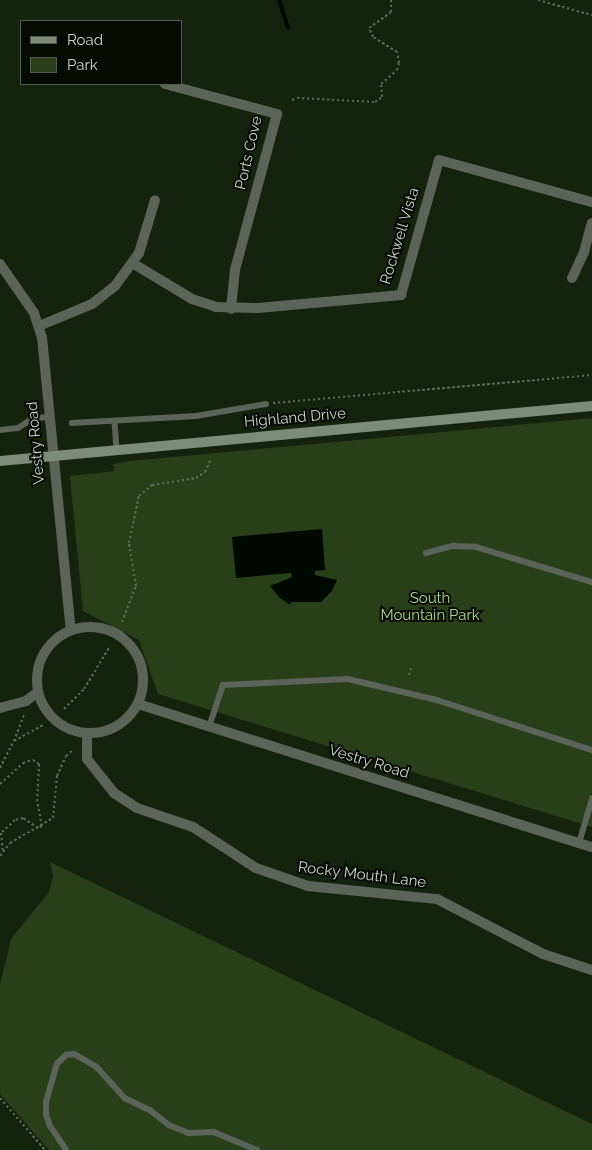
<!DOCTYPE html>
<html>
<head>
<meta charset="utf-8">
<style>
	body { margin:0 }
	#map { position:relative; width:592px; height:1150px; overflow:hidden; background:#15230d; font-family:Raleway,sans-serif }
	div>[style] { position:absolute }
	.green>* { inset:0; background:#28401a }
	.water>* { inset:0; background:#000900 }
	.stream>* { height:4px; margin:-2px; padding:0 2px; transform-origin:2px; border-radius:2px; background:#000900 }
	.path>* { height:2px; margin-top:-1px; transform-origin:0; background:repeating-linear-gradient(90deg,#5f6b58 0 2.5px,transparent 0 5px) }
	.lane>* { height:5.5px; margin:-2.75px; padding:0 2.75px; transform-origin:2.75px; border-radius:2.75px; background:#5c6358 }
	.street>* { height:10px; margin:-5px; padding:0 5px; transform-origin:5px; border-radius:5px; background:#5c6358 }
	.street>.ring { margin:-5px; padding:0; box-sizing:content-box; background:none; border:10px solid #5c6358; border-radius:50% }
	.secondary>* { height:10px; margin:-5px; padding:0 5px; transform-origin:5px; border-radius:5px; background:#7f8b79 }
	span { translate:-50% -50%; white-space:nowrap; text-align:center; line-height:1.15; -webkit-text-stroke:4px #050a03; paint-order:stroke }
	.street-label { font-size:15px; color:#ccd6c7 }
	.park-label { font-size:15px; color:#aadc8e }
	.legend { position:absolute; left:20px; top:20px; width:162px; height:65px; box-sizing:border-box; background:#050a03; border:1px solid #555c51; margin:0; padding:6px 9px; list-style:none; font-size:15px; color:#ccd6c7 }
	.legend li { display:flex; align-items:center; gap:10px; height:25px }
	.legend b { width:25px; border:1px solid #555c51 }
</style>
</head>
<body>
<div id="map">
	<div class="green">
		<i style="clip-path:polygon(592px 418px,592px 827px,158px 694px,139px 640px,83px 611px,70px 476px,115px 471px,113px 464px,130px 461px)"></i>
		<i style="clip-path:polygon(50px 862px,592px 1124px,592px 1150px,49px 1150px,0 1094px,0 985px,11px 939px,49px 892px,53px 876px)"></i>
	</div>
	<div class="water">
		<i style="clip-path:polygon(322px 529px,325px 570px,315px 571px,315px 575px,337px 580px,332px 591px,321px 602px,291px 602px,290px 605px,280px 598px,270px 586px,292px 577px,291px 573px,236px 578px,232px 537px)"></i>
	</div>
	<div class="stream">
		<i style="left:279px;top:0;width:29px;rotate:72deg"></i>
	</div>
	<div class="path">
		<i style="left:538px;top:0;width:56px;rotate:15.5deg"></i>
		<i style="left:292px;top:100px;width:5px;rotate:-22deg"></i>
		<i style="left:297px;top:98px;width:78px;rotate:2.9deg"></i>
		<i style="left:375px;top:102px;width:9px;rotate:-36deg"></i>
		<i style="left:382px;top:97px;width:13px;rotate:-94deg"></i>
		<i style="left:381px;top:84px;width:21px;rotate:-41deg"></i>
		<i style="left:397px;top:70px;width:7px;rotate:-74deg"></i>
		<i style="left:399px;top:63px;width:11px;rotate:-100deg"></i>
		<i style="left:397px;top:52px;width:28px;rotate:-148deg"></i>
		<i style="left:373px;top:37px;width:10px;rotate:-114deg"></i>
		<i style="left:369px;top:28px;width:27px;rotate:-36deg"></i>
		<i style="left:391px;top:12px;width:12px;rotate:-90deg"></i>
		<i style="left:273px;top:403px;width:320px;rotate:-5deg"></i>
		<i style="left:122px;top:622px;width:39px;rotate:-69deg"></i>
		<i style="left:136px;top:586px;width:44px;rotate:-99.2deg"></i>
		<i style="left:129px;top:543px;width:48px;rotate:-78deg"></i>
		<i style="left:139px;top:496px;width:17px;rotate:-40deg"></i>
		<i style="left:152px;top:485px;width:45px;rotate:-9deg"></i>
		<i style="left:196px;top:478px;width:11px;rotate:-34deg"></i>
		<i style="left:205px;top:472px;width:14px;rotate:-65deg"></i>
		<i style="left:409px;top:675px;width:7px;rotate:-74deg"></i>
		<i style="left:64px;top:709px;width:28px;rotate:-45deg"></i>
		<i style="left:84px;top:689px;width:50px;rotate:-58.8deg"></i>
		<i style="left:14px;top:741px;width:30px;rotate:-69deg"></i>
		<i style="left:0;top:768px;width:30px;rotate:-63deg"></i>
		<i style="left:14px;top:741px;width:33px;rotate:-29deg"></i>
		<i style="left:0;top:784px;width:31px;rotate:-42deg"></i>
		<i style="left:23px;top:763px;width:10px;rotate:-17deg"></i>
		<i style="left:33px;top:760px;width:7px;rotate:34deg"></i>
		<i style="left:39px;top:764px;width:35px;rotate:93deg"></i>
		<i style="left:37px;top:799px;width:27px;rotate:80deg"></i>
		<i style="left:42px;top:826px;width:4px;rotate:153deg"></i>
		<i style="left:38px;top:828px;width:18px;rotate:-146deg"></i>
		<i style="left:23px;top:818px;width:8px;rotate:166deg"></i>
		<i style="left:15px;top:820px;width:19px;rotate:137deg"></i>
		<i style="left:1px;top:833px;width:18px;rotate:84deg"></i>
		<i style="left:0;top:856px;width:16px;rotate:-52deg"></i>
		<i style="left:10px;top:843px;width:50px;rotate:-30.2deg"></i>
		<i style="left:53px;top:818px;width:42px;rotate:-84.6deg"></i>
		<i style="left:57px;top:776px;width:22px;rotate:-66deg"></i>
		<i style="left:66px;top:756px;width:9px;rotate:-41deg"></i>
		<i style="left:0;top:1098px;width:69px;rotate:49.1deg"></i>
	</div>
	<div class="lane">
		<i style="left:115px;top:421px;width:29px;rotate:86deg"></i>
		<i style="left:72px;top:423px;width:124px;rotate:-3.2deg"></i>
		<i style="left:196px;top:416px;width:71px;rotate:-9.7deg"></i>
		<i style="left:0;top:430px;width:18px;rotate:-6deg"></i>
		<i style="left:18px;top:428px;width:19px;rotate:-32deg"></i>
		<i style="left:34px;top:418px;width:15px;rotate:-4deg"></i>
		<i style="left:426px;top:553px;width:28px;rotate:-15deg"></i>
		<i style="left:453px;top:546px;width:23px;rotate:2deg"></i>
		<i style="left:476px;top:547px;width:121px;rotate:16.8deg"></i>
		<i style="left:209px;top:727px;width:44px;rotate:-71.6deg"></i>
		<i style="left:223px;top:685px;width:125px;rotate:-2.7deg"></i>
		<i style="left:348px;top:679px;width:91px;rotate:13.3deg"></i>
		<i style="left:437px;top:700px;width:163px;rotate:17.9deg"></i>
		<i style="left:579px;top:843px;width:46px;rotate:-73.5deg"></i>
		<i style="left:66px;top:1150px;width:29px;rotate:-124deg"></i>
		<i style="left:50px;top:1126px;width:12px;rotate:-110deg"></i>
		<i style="left:46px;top:1115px;width:13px;rotate:-90deg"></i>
		<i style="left:46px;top:1102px;width:40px;rotate:-74deg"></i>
		<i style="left:57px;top:1064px;width:13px;rotate:-45deg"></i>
		<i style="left:66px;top:1055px;width:8px;rotate:-7deg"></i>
		<i style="left:74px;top:1054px;width:26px;rotate:29deg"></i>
		<i style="left:97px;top:1067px;width:42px;rotate:47.9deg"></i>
		<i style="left:125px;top:1098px;width:28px;rotate:26deg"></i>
		<i style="left:150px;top:1110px;width:24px;rotate:38deg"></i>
		<i style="left:169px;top:1125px;width:22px;rotate:22deg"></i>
		<i style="left:189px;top:1133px;width:25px;rotate:-2deg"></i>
		<i style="left:214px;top:1132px;width:47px;rotate:22.7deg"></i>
	</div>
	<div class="street">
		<i style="left:165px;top:84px;width:116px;rotate:15deg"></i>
		<i style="left:277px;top:114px;width:162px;rotate:105.1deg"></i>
		<i style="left:235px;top:270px;width:39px;rotate:96deg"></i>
		<i style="left:0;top:264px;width:60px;rotate:55.2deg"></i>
		<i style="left:34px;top:313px;width:25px;rotate:72deg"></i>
		<i style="left:42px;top:337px;width:295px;rotate:84.4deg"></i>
		<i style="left:134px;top:264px;width:68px;rotate:31.1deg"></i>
		<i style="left:192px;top:299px;width:25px;rotate:18deg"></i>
		<i style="left:216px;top:307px;width:42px;rotate:1.4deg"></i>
		<i style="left:258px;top:308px;width:144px;rotate:-5.2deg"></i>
		<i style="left:401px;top:295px;width:140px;rotate:-74.3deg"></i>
		<i style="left:439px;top:160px;width:159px;rotate:15.4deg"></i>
		<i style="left:572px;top:278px;width:29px;rotate:-65deg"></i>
		<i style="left:584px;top:252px;width:30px;rotate:-75deg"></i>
		<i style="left:39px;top:326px;width:57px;rotate:-22.5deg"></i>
		<i style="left:92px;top:304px;width:29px;rotate:-38deg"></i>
		<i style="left:115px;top:286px;width:41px;rotate:-54deg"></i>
		<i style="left:139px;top:253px;width:55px;rotate:-73.2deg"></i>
		<i class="ring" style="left:37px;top:627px;width:96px;height:96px"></i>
		<i style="left:138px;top:704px;width:476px;rotate:17.5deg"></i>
		<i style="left:0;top:708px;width:27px;rotate:-15deg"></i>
		<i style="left:26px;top:701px;width:15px;rotate:-37deg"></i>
		<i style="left:87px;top:733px;width:26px;rotate:90deg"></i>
		<i style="left:87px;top:759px;width:43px;rotate:51.5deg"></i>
		<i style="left:114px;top:793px;width:27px;rotate:33deg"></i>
		<i style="left:137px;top:808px;width:59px;rotate:18.7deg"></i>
		<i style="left:193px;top:827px;width:75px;rotate:33.1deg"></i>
		<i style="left:256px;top:868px;width:55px;rotate:19.1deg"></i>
		<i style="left:308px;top:886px;width:130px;rotate:5.8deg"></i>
		<i style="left:437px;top:899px;width:119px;rotate:27.4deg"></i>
		<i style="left:543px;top:954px;width:52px;rotate:18.1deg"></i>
	</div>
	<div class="secondary">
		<i style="left:0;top:461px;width:595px;rotate:-5.31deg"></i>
	</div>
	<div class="street-label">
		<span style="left:249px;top:153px;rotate:-77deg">Ports Cove</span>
		<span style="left:400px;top:236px;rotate:-73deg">Rockwell Vista</span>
		<span style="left:295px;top:418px;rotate:-5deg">Highland Drive</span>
		<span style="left:36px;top:443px;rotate:-95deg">Vestry Road</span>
		<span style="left:369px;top:762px;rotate:17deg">Vestry Road</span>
		<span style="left:362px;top:875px;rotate:7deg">Rocky Mouth Lane</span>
	</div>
	<div class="park-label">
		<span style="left:430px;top:607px">South<br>Mountain Park</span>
	</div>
	<ul class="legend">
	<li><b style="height:6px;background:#7f8b79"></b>Road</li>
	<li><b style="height:14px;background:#28401a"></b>Park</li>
	</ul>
</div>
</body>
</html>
